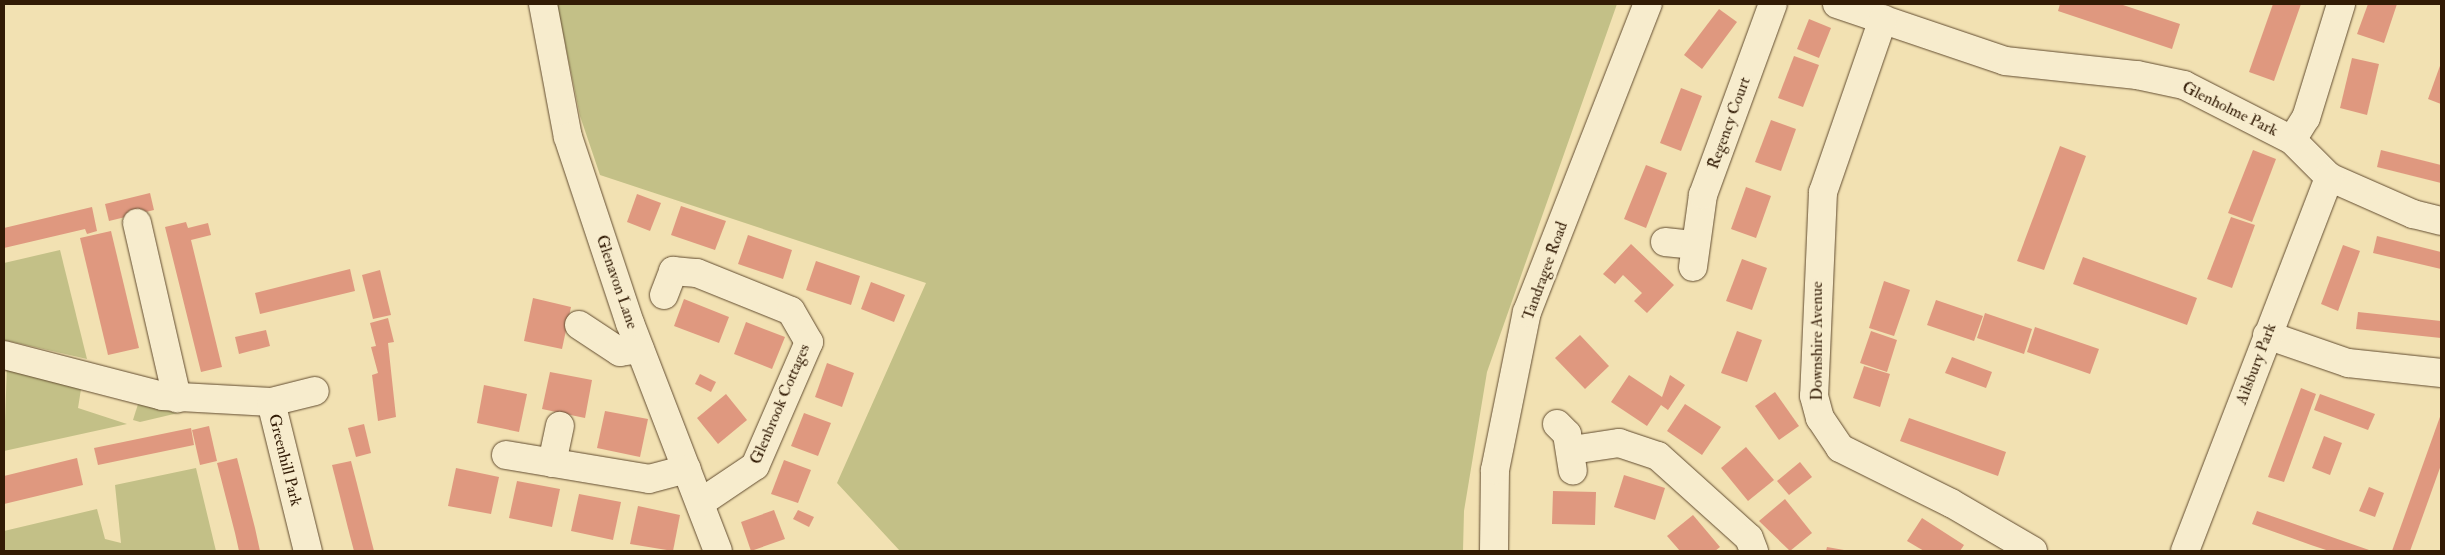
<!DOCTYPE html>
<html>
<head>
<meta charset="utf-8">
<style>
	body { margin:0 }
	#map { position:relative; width:2445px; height:555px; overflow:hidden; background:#f2e1b2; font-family:"IM FELL Double Pica",serif }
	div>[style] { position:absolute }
	.green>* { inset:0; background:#c3c087 }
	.building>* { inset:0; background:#df987f }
	.roads { filter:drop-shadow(0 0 1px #624c30) drop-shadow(0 0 1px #624c30) }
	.minor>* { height:28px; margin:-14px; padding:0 14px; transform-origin:14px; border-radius:14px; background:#f7eccd }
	span { translate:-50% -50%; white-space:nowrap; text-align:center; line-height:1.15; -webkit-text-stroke:5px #f7eccd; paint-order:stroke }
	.street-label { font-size:16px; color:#321b05 }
	.frame { position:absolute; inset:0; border:5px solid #321b05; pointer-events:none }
</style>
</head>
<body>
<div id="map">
	<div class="green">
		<i style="clip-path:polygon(557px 4px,1617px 4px,1487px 372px,1464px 511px,1463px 551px,900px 551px,837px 483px,926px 283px,600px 175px,580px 116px)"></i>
		<i style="clip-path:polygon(60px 250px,87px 359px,4px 340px,4px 263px)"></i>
		<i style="clip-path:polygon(7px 363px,82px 383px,78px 408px,127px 424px,4px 451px)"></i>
		<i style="clip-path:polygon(139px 401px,191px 410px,140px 422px,133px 420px)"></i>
		<i style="clip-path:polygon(196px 468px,216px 551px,4px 551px,4px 531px,97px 509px,105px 539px,121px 543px,115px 485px)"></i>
	</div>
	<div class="building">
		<i style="clip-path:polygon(2060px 4px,2120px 4px,2180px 24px,2172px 49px,2058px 11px)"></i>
		<i style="clip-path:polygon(2273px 4px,2301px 4px,2274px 81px,2249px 72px)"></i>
		<i style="clip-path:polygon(2368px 4px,2397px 4px,2384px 43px,2357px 34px)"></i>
		<i style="clip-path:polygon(1719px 9px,1737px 22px,1702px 69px,1684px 55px)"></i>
		<i style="clip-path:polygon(1809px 19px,1831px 28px,1819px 58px,1797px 49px)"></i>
		<i style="clip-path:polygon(1794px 56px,1819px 65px,1803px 107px,1778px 98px)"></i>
		<i style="clip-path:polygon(2352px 58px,2379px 64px,2367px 115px,2340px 108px)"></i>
		<i style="clip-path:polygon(2441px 63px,2441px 104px,2428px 99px)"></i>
		<i style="clip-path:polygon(1681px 88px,1702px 96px,1681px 151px,1660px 143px)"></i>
		<i style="clip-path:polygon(1771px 120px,1796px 129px,1781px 171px,1755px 162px)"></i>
		<i style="clip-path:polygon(2060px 146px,2086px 156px,2044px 270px,2017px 261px)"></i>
		<i style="clip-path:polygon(2253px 150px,2276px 159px,2252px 222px,2228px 213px)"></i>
		<i style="clip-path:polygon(2381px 150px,2441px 165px,2441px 183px,2377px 167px)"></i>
		<i style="clip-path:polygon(1646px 165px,1667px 173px,1646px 228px,1624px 219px)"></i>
		<i style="clip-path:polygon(1746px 187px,1771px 196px,1756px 238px,1731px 229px)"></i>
		<i style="clip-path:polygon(150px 193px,154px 210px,109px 221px,105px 204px)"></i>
		<i style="clip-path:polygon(637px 194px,661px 203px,650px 231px,627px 222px)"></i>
		<i style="clip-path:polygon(681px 206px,726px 221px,715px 250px,671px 235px)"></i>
		<i style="clip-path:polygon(92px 207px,97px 231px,87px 234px,85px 229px,4px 248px,4px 228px)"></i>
		<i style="clip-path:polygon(2231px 217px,2255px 225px,2232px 288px,2207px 279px)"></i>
		<i style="clip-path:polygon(186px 222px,188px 228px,208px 223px,211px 235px,191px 240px,222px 367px,201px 372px,165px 227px)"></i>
		<i style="clip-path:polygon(111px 231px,139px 348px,108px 355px,80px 238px)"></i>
		<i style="clip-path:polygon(748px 235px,792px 250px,783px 279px,738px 264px)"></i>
		<i style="clip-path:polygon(2377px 236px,2441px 252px,2441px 269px,2373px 253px)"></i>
		<i style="clip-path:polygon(1631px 244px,1674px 285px,1647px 313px,1634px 301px,1642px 293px,1623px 275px,1615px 284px,1603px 274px)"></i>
		<i style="clip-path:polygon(2343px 245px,2360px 251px,2338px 311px,2321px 304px)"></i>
		<i style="clip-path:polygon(2083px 257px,2197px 298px,2187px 325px,2073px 284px)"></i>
		<i style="clip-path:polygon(1742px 259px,1767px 268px,1752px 310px,1726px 301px)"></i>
		<i style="clip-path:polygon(816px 261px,860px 276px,851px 305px,806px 290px)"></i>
		<i style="clip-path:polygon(350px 269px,355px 291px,260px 314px,255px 293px)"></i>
		<i style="clip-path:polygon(380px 270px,391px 315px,373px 319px,362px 275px)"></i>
		<i style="clip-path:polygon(1884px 281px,1910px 290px,1894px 336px,1869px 328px)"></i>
		<i style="clip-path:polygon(871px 282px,905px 295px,894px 322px,861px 309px)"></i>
		<i style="clip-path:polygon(533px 298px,571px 307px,562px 349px,524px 341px)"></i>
		<i style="clip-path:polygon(684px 299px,729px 317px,719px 343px,674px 326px)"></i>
		<i style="clip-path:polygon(1936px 300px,1983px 316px,1974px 341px,1927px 325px)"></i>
		<i style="clip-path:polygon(2358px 312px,2441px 321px,2441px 338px,2356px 329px)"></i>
		<i style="clip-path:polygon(1985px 313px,2032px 329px,2024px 354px,1977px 338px)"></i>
		<i style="clip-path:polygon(388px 318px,394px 342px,388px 343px,396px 417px,378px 421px,372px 375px,378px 373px,371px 347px,376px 346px,370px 323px)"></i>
		<i style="clip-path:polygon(746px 322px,785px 337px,772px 369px,734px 354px)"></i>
		<i style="clip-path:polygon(2035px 327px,2099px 349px,2090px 374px,2027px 352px)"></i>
		<i style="clip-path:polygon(266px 330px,270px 346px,239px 354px,235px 337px)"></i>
		<i style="clip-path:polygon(1737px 331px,1762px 340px,1747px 382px,1721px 373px)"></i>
		<i style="clip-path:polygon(1871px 331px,1897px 340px,1887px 372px,1860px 363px)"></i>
		<i style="clip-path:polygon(1580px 335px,1609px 366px,1585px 389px,1555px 358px)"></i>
		<i style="clip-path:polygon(1952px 357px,1992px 372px,1986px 388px,1945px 373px)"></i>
		<i style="clip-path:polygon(827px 363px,854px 373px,842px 407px,815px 397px)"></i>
		<i style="clip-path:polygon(1864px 366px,1890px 374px,1880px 407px,1853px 398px)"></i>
		<i style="clip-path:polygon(550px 372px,592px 380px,585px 418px,542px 409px)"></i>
		<i style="clip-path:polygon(700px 374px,716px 382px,711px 392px,695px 384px)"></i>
		<i style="clip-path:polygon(1629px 375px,1662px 397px,1670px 375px,1685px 385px,1668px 410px,1661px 405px,1647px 426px,1611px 402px)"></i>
		<i style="clip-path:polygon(484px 385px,527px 394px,519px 432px,477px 423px)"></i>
		<i style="clip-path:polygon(2301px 388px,2316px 394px,2284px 482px,2268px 477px)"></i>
		<i style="clip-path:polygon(1775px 392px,1799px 426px,1779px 440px,1755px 406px)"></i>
		<i style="clip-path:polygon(726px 394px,747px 420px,718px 444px,697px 418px)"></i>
		<i style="clip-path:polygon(2320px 394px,2375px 414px,2368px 430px,2314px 410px)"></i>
		<i style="clip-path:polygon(1685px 404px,1721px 427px,1702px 455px,1667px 431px)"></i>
		<i style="clip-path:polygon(605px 411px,648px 419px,640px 457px,597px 448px)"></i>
		<i style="clip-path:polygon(804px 413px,831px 423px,818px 456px,791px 446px)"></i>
		<i style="clip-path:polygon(2441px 414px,2441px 465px,2417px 532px,2410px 551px,2392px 551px)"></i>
		<i style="clip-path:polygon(1909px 418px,2006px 452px,1998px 476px,1900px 441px)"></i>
		<i style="clip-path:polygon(364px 424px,371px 453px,356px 457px,348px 428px)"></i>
		<i style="clip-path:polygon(209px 426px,217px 461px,200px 465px,192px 430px)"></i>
		<i style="clip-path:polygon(191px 428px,194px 445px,98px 465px,94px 448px)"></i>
		<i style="clip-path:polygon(2324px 436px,2342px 443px,2330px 475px,2312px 468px)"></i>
		<i style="clip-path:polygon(1746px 447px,1774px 480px,1748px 501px,1721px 468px)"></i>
		<i style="clip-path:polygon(77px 458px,83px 485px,4px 504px,4px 476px)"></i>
		<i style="clip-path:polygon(237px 458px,255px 528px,260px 551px,239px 551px,235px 533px,217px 463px)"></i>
		<i style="clip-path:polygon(784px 460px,811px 470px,798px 503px,771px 494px)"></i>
		<i style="clip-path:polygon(351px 461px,357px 484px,374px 551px,354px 551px,350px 536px,332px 465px)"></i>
		<i style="clip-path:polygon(1800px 462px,1812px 477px,1789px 495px,1777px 481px)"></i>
		<i style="clip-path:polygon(456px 468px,499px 477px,491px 514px,448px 506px)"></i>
		<i style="clip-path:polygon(1624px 475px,1665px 488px,1655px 520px,1614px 507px)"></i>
		<i style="clip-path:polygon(517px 481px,560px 489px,552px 527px,509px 518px)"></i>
		<i style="clip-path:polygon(2369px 487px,2384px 493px,2375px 517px,2359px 511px)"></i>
		<i style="clip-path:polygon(1553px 491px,1596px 492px,1595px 525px,1552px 524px)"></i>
		<i style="clip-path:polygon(579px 494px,621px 502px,613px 540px,571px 531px)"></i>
		<i style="clip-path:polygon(1785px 499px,1812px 533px,1790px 551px,1759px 521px)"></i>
		<i style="clip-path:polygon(638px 506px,680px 515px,673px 551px,630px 544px)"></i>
		<i style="clip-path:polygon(774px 510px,785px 539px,751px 551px,741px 522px)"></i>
		<i style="clip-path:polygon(798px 510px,814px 517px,809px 527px,793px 519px)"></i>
		<i style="clip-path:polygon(2257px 511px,2346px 542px,2372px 551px,2329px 551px,2311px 545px,2252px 524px)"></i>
		<i style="clip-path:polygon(1693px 515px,1720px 547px,1715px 551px,1680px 551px,1667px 536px)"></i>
		<i style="clip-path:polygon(1922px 518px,1964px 545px,1960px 551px,1924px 551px,1907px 541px)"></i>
		<i style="clip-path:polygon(1827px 547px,1844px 550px,1843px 551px,1826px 551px)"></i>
	</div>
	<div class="roads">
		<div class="minor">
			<i style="left:543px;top:4px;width:135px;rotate:79.4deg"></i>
			<i style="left:568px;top:137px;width:196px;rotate:71.6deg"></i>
			<i style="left:630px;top:323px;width:244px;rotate:68.9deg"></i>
			<i style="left:1837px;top:4px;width:177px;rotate:18.7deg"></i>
			<i style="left:2005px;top:61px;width:133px;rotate:6.1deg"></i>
			<i style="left:2137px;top:75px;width:48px;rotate:12deg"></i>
			<i style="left:2184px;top:85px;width:121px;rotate:27deg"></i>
			<i style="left:2292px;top:140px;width:52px;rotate:45deg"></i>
			<i style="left:2329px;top:177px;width:92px;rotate:23.8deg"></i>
			<i style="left:2413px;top:214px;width:29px;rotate:14deg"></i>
			<i style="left:1883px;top:19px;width:183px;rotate:109.1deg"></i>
			<i style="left:1823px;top:192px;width:204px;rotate:92.5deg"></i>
			<i style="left:1814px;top:396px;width:23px;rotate:75deg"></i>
			<i style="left:1820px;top:418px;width:36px;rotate:56deg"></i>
			<i style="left:1840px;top:448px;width:124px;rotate:26.4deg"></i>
			<i style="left:1951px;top:503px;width:95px;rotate:30.3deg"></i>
			<i style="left:2292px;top:140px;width:26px;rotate:-58deg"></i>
			<i style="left:2306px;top:118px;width:119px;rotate:-72.9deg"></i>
			<i style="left:137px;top:223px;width:180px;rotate:77.1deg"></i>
			<i style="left:1665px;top:242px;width:28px;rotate:6deg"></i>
			<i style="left:1693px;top:267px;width:73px;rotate:-82.1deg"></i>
			<i style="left:1703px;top:195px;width:203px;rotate:-69.9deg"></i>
			<i style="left:664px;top:295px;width:26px;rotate:-69deg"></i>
			<i style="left:673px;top:271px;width:24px;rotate:5deg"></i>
			<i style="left:697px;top:273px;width:101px;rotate:22deg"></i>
			<i style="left:791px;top:311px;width:36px;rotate:60deg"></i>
			<i style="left:809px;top:342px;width:135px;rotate:113.5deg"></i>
			<i style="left:755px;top:466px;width:66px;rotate:146.1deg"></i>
			<i style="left:579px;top:325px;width:49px;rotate:33.4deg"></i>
			<i style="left:620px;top:352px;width:20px;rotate:-9deg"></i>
			<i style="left:2267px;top:335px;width:86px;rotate:19.1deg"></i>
			<i style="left:2348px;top:363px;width:94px;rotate:6.1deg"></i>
			<i style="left:4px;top:355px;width:163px;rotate:14.5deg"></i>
			<i style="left:162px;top:396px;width:109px;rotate:3.2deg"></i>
			<i style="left:271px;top:402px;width:154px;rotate:76.1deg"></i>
			<i style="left:271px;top:402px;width:45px;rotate:-14deg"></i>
			<i style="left:1557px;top:424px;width:14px;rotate:45deg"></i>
			<i style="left:1567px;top:434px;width:37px;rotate:81deg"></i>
			<i style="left:1572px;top:450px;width:48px;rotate:-8.5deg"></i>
			<i style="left:1619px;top:443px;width:41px;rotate:18.4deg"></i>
			<i style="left:1658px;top:456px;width:122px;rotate:42deg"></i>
			<i style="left:1749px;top:538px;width:14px;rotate:69deg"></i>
			<i style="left:506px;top:455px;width:145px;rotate:9.5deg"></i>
			<i style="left:649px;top:479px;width:39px;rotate:-15deg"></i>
			<i style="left:552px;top:463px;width:38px;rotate:-78deg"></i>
			<i style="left:1494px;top:551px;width:81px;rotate:-89.3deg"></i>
			<i style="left:1495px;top:470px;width:161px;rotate:-78.6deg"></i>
			<i style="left:1527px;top:312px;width:331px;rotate:-68.6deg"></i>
			<i style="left:2185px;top:551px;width:401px;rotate:-68.9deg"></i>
		</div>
	</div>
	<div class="street-label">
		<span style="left:2230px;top:109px;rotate:26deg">Glenholme Park</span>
		<span style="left:1729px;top:123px;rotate:-70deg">Regency Court</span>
		<span style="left:1545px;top:271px;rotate:-70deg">Tandragee Road</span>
		<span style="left:617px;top:282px;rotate:71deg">Glenavon Lane</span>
		<span style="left:1817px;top:341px;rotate:-90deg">Downshire Avenue</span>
		<span style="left:2256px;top:364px;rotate:-69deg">Ailsbury Park</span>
		<span style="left:780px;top:404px;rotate:-67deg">Glenbrook Cottages</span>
		<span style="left:285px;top:460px;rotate:76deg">Greenhill Park</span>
	</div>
	<div class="frame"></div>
</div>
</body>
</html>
